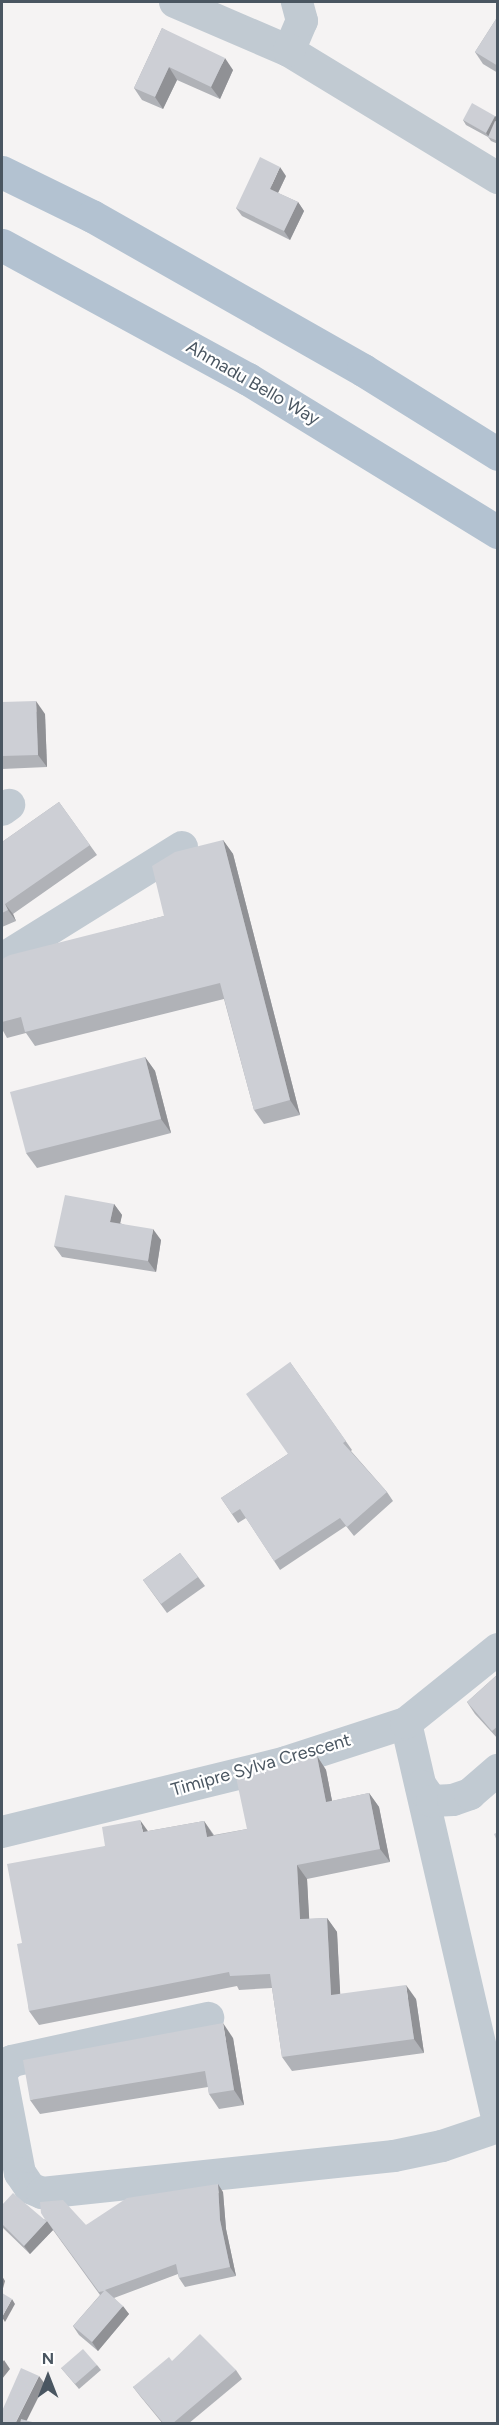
<!DOCTYPE html>
<html>
<head>
<meta charset="utf-8">
<style>
	body { margin:0 }
	#map { position:relative; width:499px; height:2425px; overflow:hidden; background:#f5f3f3; font-family:Figtree,sans-serif }
	div>[style] { position:absolute }
	.minor>* { height:32px; margin:-16px; padding:0 16px; transform-origin:16px; border-radius:16px; background:#c1cad2 }
	.major>* { height:33px; margin:-16.5px; padding:0 16.5px; transform-origin:16.5px; border-radius:16.5px; background:#b3c2d1 }
	.wall>* { inset:0; background:#b0b2b7 }
	.shaded-wall>* { inset:0; background:#909195 }
	.building>* { inset:0; background:#cdcfd5 }
	span { translate:-50% -50%; white-space:nowrap; text-align:center; line-height:1.15; -webkit-text-stroke:4.5px #fff; paint-order:stroke }
	.street-label { font-size:18px; color:#4a5661 }
	.frame { position:absolute; inset:0; border:3px solid #4a5661; pointer-events:none }
	.north { position:absolute; left:18px; top:2347px; width:60px; height:60px; -webkit-text-stroke:4px #fff; paint-order:stroke; rotate:0deg; font-size:16px; font-weight:700; line-height:24px; text-align:center; color:#4a5661 }
	.north::after { content:''; display:block; margin:auto; width:21px; height:27px; background:#4a5661; clip-path:polygon(50% 0,100% 100%,50% 72%,0 100%) }
</style>
</head>
<body>
<div id="map">
	<div class="minor">
		<i style="left:175px;top:2px;width:124px;rotate:23.3deg"></i>
		<i style="left:289px;top:51px;width:245px;rotate:31.3deg"></i>
		<i style="left:289px;top:51px;width:33px;rotate:-67deg"></i>
		<i style="left:302px;top:21px;width:20px;rotate:-105deg"></i>
		<i style="left:2px;top:810px;width:9px;rotate:-36deg"></i>
		<i style="left:2px;top:959px;width:212px;rotate:-31.9deg"></i>
		<i style="left:406px;top:1723px;width:408px;rotate:77deg"></i>
		<i style="left:421px;top:1786px;width:19px;rotate:54deg"></i>
		<i style="left:432px;top:1801px;width:21px;rotate:-3deg"></i>
		<i style="left:453px;top:1800px;width:18px;rotate:-19deg"></i>
		<i style="left:470px;top:1794px;width:37px;rotate:-41deg"></i>
		<i style="left:2px;top:1832px;width:292px;rotate:-13.8deg"></i>
		<i style="left:286px;top:1762px;width:126px;rotate:-18deg"></i>
		<i style="left:406px;top:1723px;width:118px;rotate:-38.8deg"></i>
		<i style="left:2px;top:2071px;width:14px;rotate:-45deg"></i>
		<i style="left:12px;top:2061px;width:201px;rotate:-12.4deg"></i>
		<i style="left:2px;top:2079px;width:96px;rotate:79.2deg"></i>
		<i style="left:20px;top:2173px;width:18px;rotate:56deg"></i>
		<i style="left:30px;top:2188px;width:13px;rotate:23deg"></i>
		<i style="left:42px;top:2193px;width:354px;rotate:-6deg"></i>
		<i style="left:394px;top:2156px;width:49px;rotate:-11.8deg"></i>
		<i style="left:442px;top:2146px;width:59px;rotate:-18.7deg"></i>
	</div>
	<div class="major">
		<i style="left:2px;top:172px;width:100px;rotate:26.1deg"></i>
		<i style="left:92px;top:216px;width:312px;rotate:29.6deg"></i>
		<i style="left:363px;top:370px;width:159px;rotate:31.9deg"></i>
		<i style="left:2px;top:245px;width:280px;rotate:28.6deg"></i>
		<i style="left:248px;top:379px;width:293px;rotate:31.5deg"></i>
	</div>
	<div class="wall">
		<i style="clip-path:polygon(498px 16px,498px 73px,483px 64px,475px 52px)"></i>
		<i style="clip-path:polygon(162px 28px,233px 70px,220px 99px,177px 80px,163px 109px,142px 100px,134px 88px)"></i>
		<i style="clip-path:polygon(495px 116px,498px 119px,498px 144px,491px 141px,488px 137px,466px 125px,463px 120px)"></i>
		<i style="clip-path:polygon(286px 176px,278px 193px,298px 202px,304px 211px,290px 240px,242px 216px,236px 208px)"></i>
		<i style="clip-path:polygon(2px 702px,45px 714px,47px 767px,2px 769px)"></i>
		<i style="clip-path:polygon(59px 802px,97px 855px,13px 914px,16px 921px,2px 927px,2px 842px)"></i>
		<i style="clip-path:polygon(223px 840px,233px 854px,300px 1115px,264px 1124px,254px 1110px,224px 999px,35px 1046px,26px 1033px,7px 1038px,2px 1029px,2px 959px,164px 916px)"></i>
		<i style="clip-path:polygon(145px 1057px,155px 1071px,171px 1133px,37px 1168px,26px 1153px)"></i>
		<i style="clip-path:polygon(114px 1204px,122px 1215px,120px 1223px,161px 1240px,156px 1272px,62px 1257px,54px 1246px)"></i>
		<i style="clip-path:polygon(290px 1362px,352px 1450px,351px 1451px,387px 1492px,393px 1501px,354px 1536px,346px 1526px,280px 1570px,246px 1518px,238px 1523px,221px 1498px,288px 1454px)"></i>
		<i style="clip-path:polygon(180px 1553px,205px 1586px,167px 1613px,143px 1580px)"></i>
		<i style="clip-path:polygon(498px 1674px,498px 1739px,475px 1714px,467px 1702px)"></i>
		<i style="clip-path:polygon(317px 1756px,326px 1770px,332px 1801px,369px 1793px,379px 1807px,390px 1862px,307px 1879px,309px 1919px,327px 1918px,337px 1932px,340px 1994px,416px 1999px,424px 2053px,292px 2071px,282px 2057px,272px 1988px,239px 1990px,237px 1986px,39px 2025px,29px 2011px,22px 1943px,105px 1846px,148px 1831px,204px 1821px,214px 1835px,247px 1829px)"></i>
		<i style="clip-path:polygon(233px 2038px,244px 2105px,219px 2109px,209px 2094px,208px 2087px,40px 2114px,30px 2100px)"></i>
		<i style="clip-path:polygon(223px 2192px,226px 2229px,236px 2276px,185px 2287px,179px 2278px,178px 2274px,114px 2298px,129px 2314px,98px 2351px,79px 2335px,73px 2326px,100px 2295px,53px 2230px,30px 2254px,2px 2227px,2px 2205px,46px 2220px,86px 2225px)"></i>
		<i style="clip-path:polygon(172px 2361px,236px 2370px,242px 2379px,188px 2424px,163px 2424px,140px 2396px,133px 2387px)"></i>
		<i style="clip-path:polygon(97px 2365px,101px 2370px,79px 2389px,61px 2368px)"></i>
	</div>
	<div class="shaded-wall">
		<i style="clip-path:polygon(225px 58px,233px 70px,220px 99px,211px 87px)"></i>
		<i style="clip-path:polygon(169px 67px,177px 80px,163px 109px,155px 97px)"></i>
		<i style="clip-path:polygon(495px 116px,498px 119px,498px 122px,489px 137px,486px 133px)"></i>
		<i style="clip-path:polygon(280px 167px,286px 176px,276px 197px,270px 189px)"></i>
		<i style="clip-path:polygon(298px 202px,304px 211px,290px 240px,284px 231px)"></i>
		<i style="clip-path:polygon(36px 701px,45px 714px,47px 767px,38px 755px)"></i>
		<i style="clip-path:polygon(223px 840px,233px 854px,300px 1115px,290px 1100px)"></i>
		<i style="clip-path:polygon(5px 904px,13px 914px,16px 921px,8px 910px)"></i>
		<i style="clip-path:polygon(145px 1057px,155px 1071px,171px 1133px,161px 1119px)"></i>
		<i style="clip-path:polygon(114px 1204px,122px 1215px,118px 1233px,110px 1222px)"></i>
		<i style="clip-path:polygon(153px 1229px,161px 1240px,156px 1272px,148px 1261px)"></i>
		<i style="clip-path:polygon(317px 1756px,326px 1770px,335px 1816px,326px 1802px)"></i>
		<i style="clip-path:polygon(369px 1793px,379px 1807px,390px 1862px,380px 1849px)"></i>
		<i style="clip-path:polygon(140px 1820px,150px 1834px,143px 1832px)"></i>
		<i style="clip-path:polygon(204px 1821px,213px 1835px,216px 1851px,207px 1837px)"></i>
		<i style="clip-path:polygon(297px 1865px,307px 1879px,310px 1933px,300px 1919px)"></i>
		<i style="clip-path:polygon(327px 1918px,337px 1932px,341px 2009px,331px 1995px)"></i>
		<i style="clip-path:polygon(406px 1985px,416px 1999px,424px 2053px,414px 2039px)"></i>
		<i style="clip-path:polygon(223px 2023px,233px 2038px,244px 2105px,234px 2090px)"></i>
		<i style="clip-path:polygon(218px 2184px,223px 2192px,226px 2229px,236px 2276px,230px 2267px,220px 2220px)"></i>
		<i style="clip-path:polygon(47px 2221px,53px 2230px,30px 2254px,24px 2246px)"></i>
		<i style="clip-path:polygon(2px 2276px,5px 2281px,2px 2292px)"></i>
		<i style="clip-path:polygon(12px 2299px,15px 2304px,5px 2322px,2px 2317px)"></i>
		<i style="clip-path:polygon(123px 2306px,129px 2314px,98px 2351px,92px 2342px)"></i>
		<i style="clip-path:polygon(4px 2360px,10px 2369px,2px 2379px,2px 2363px)"></i>
		<i style="clip-path:polygon(39px 2376px,45px 2384px,25px 2424px,15px 2424px)"></i>
	</div>
	<div class="building">
		<i style="clip-path:polygon(498px 16px,498px 66px,475px 52px)"></i>
		<i style="clip-path:polygon(162px 28px,225px 58px,211px 87px,169px 67px,155px 97px,134px 88px)"></i>
		<i style="clip-path:polygon(472px 103px,495px 116px,486px 133px,463px 120px)"></i>
		<i style="clip-path:polygon(495px 121px,498px 122px,498px 141px,488px 137px)"></i>
		<i style="clip-path:polygon(260px 157px,280px 167px,270px 189px,298px 202px,284px 231px,236px 208px)"></i>
		<i style="clip-path:polygon(36px 701px,38px 755px,2px 756px,2px 702px)"></i>
		<i style="clip-path:polygon(59px 802px,90px 845px,5px 904px,8px 910px,2px 913px,2px 842px)"></i>
		<i style="clip-path:polygon(223px 840px,290px 1100px,254px 1110px,220px 983px,25px 1032px,21px 1017px,2px 1022px,2px 959px,10px 955px,164px 916px,152px 866px,175px 852px)"></i>
		<i style="clip-path:polygon(145px 1057px,161px 1119px,26px 1153px,10px 1092px)"></i>
		<i style="clip-path:polygon(65px 1195px,114px 1204px,110px 1222px,153px 1229px,148px 1261px,54px 1246px)"></i>
		<i style="clip-path:polygon(290px 1362px,346px 1441px,343px 1443px,387px 1492px,347px 1527px,340px 1518px,274px 1561px,240px 1509px,232px 1514px,221px 1498px,288px 1454px,246px 1394px)"></i>
		<i style="clip-path:polygon(180px 1553px,198px 1577px,161px 1604px,143px 1580px)"></i>
		<i style="clip-path:polygon(498px 1674px,498px 1726px,492px 1731px,467px 1702px)"></i>
		<i style="clip-path:polygon(317px 1756px,326px 1802px,369px 1793px,380px 1849px,297px 1865px,300px 1919px,327px 1918px,331px 1995px,406px 1985px,414px 2039px,282px 2057px,270px 1974px,230px 1976px,229px 1972px,29px 2011px,17px 1944px,22px 1943px,7px 1864px,105px 1846px,102px 1827px,140px 1820px,143px 1832px,204px 1821px,207px 1837px,247px 1829px,236px 1777px)"></i>
		<i style="clip-path:polygon(498px 1832px,498px 1843px,494px 1834px)"></i>
		<i style="clip-path:polygon(223px 2023px,234px 2090px,209px 2094px,205px 2071px,30px 2100px,23px 2060px)"></i>
		<i style="clip-path:polygon(218px 2184px,220px 2220px,230px 2267px,179px 2278px,176px 2264px,105px 2290px,123px 2306px,92px 2342px,73px 2326px,104px 2291px,99px 2292px,47px 2221px,24px 2246px,2px 2224px,2px 2205px,13px 2193px,46px 2221px,41px 2213px,40px 2202px,63px 2200px,86px 2225px,127px 2198px)"></i>
		<i style="clip-path:polygon(2px 2293px,12px 2299px,2px 2317px)"></i>
		<i style="clip-path:polygon(200px 2334px,236px 2370px,172px 2424px,164px 2424px,133px 2387px,169px 2357px,172px 2361px)"></i>
		<i style="clip-path:polygon(83px 2349px,97px 2365px,75px 2384px,61px 2368px)"></i>
		<i style="clip-path:polygon(21px 2368px,39px 2376px,15px 2424px,2px 2424px,2px 2411px)"></i>
		<i style="clip-path:polygon(21px 2419px,40px 2424px,20px 2424px)"></i>
	</div>
	<div class="street-label">
		<span style="left:253px;top:383px;rotate:30deg">Ahmadu Bello Way</span>
		<span style="left:261px;top:1765px;rotate:-16deg">Timipre Sylva Crescent</span>
	</div>
	<div class="frame"></div>
	<div class="north">N</div>
</div>
</body>
</html>
